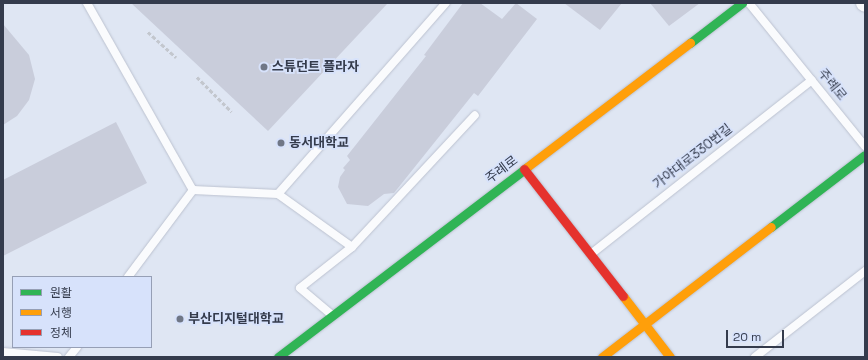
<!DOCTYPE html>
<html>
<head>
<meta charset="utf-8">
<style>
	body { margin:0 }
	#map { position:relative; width:868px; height:360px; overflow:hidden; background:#dfe6f3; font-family:"Space Grotesk","Noto Sans KR",sans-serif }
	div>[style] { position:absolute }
	.building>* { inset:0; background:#c9cddb }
	.path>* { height:2.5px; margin-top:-1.25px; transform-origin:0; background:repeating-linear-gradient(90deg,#c3c7ce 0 4px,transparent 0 6px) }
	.roads { filter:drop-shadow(0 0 1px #bcc2d0) drop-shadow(0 0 1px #bcc2d0) }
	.lane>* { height:8px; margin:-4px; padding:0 4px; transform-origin:4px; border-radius:4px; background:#fafbfd }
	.street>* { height:16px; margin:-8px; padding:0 8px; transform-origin:8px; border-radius:8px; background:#fafbfd }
	.fast>* { height:9px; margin:-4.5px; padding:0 4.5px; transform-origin:4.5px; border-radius:4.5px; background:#30b455 }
	.slow>* { height:9px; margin:-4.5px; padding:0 4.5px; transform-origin:4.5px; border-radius:4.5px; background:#ff9f0a }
	.jam>* { height:9px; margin:-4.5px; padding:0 4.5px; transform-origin:4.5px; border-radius:4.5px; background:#e5322d }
	.dots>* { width:11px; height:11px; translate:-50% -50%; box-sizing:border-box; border:2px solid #d7e2fb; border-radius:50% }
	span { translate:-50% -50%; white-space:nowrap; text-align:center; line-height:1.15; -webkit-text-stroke:3.5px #d7e2fb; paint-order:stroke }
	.poi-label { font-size:13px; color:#343b4c; font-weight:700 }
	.left { translate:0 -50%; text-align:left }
	.street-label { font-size:13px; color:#343b4c }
	.frame { position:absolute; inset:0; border:4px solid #343b4c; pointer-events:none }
	.legend { position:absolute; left:12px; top:276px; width:140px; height:72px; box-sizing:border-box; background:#d7e2fb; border:1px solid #969fb5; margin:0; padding:5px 7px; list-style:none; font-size:12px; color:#343b4c }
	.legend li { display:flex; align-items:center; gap:8px; height:20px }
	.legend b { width:20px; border:1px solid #969fb5 }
	.scale { position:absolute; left:726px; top:330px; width:58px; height:18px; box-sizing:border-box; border:2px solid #343b4c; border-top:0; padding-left:5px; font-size:12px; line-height:14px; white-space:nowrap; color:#343b4c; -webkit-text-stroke:3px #d7e2fb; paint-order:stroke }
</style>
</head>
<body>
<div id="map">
	<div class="building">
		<i style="clip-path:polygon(131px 3px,388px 3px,268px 131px)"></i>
		<i style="clip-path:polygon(463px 3px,480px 3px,502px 19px,516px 3px,537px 19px,478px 96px,474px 93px,394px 193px,384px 194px,368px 206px,347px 204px,338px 187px,340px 177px,345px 170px,343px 168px,350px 160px,347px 156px,426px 56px,424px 55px)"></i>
		<i style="clip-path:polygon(564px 3px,622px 3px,600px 30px)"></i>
		<i style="clip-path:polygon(650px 3px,700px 3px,669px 26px)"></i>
		<i style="clip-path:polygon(3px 24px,29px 55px,35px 79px,29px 100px,17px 116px,3px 125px)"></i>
		<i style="clip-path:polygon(116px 122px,147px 183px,3px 256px,3px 180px)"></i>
	</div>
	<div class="path">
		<i style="left:148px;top:32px;width:38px;rotate:42deg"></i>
		<i style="left:197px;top:77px;width:49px;rotate:45deg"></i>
	</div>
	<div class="roads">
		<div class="lane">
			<i style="left:87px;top:3px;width:215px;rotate:60.5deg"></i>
			<i style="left:193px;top:190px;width:85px;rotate:2.7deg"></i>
			<i style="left:278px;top:194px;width:254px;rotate:-48.7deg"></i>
			<i style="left:749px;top:3px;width:184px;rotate:51deg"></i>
			<i style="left:278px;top:194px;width:91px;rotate:35.6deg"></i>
			<i style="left:352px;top:247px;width:66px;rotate:141.7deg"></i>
			<i style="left:300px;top:288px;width:42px;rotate:40.2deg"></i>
			<i style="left:352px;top:247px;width:180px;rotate:-47deg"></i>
			<i style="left:591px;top:254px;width:281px;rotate:-38.2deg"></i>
			<i style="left:128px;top:277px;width:109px;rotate:-53.2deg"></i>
			<i style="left:3px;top:352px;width:55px;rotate:5.2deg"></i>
			<i style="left:69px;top:357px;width:13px;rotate:-51deg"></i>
			<i style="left:755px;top:357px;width:140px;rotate:-38deg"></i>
		</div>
		<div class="street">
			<i style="left:864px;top:3px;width:1px;rotate:45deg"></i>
		</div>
		<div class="fast">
			<i style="left:690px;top:43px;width:66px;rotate:-37.6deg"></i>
			<i style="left:771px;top:227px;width:118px;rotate:-37.5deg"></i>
			<i style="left:278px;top:357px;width:313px;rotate:-37.3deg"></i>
		</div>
		<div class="slow">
			<i style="left:527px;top:167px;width:205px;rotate:-37.3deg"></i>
			<i style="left:623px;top:296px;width:77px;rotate:52.4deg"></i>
			<i style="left:602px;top:357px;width:213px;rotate:-37.6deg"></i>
		</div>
		<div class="jam">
			<i style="left:524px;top:169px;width:161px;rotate:52.1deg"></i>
		</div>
	</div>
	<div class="dots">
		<i style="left:264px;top:67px;background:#707786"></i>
		<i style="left:281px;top:143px;background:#707786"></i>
		<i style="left:180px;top:319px;background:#707786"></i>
	</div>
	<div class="poi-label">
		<span class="left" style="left:272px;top:67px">스튜던트 플라자</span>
		<span class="left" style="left:289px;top:143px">동서대학교</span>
		<span class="left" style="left:188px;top:319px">부산디지털대학교</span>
	</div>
	<div class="street-label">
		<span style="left:832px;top:85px;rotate:51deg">주례로</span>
		<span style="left:693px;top:157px;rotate:-38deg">가야대로330번길</span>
		<span style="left:502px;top:170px;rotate:-37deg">주례로</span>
	</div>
	<div class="frame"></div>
	<ul class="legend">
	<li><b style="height:5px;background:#30b455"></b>원활</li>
	<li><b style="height:5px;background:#ff9f0a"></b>서행</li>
	<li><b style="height:5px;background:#e5322d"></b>정체</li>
	</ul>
	<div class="scale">20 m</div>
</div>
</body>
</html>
